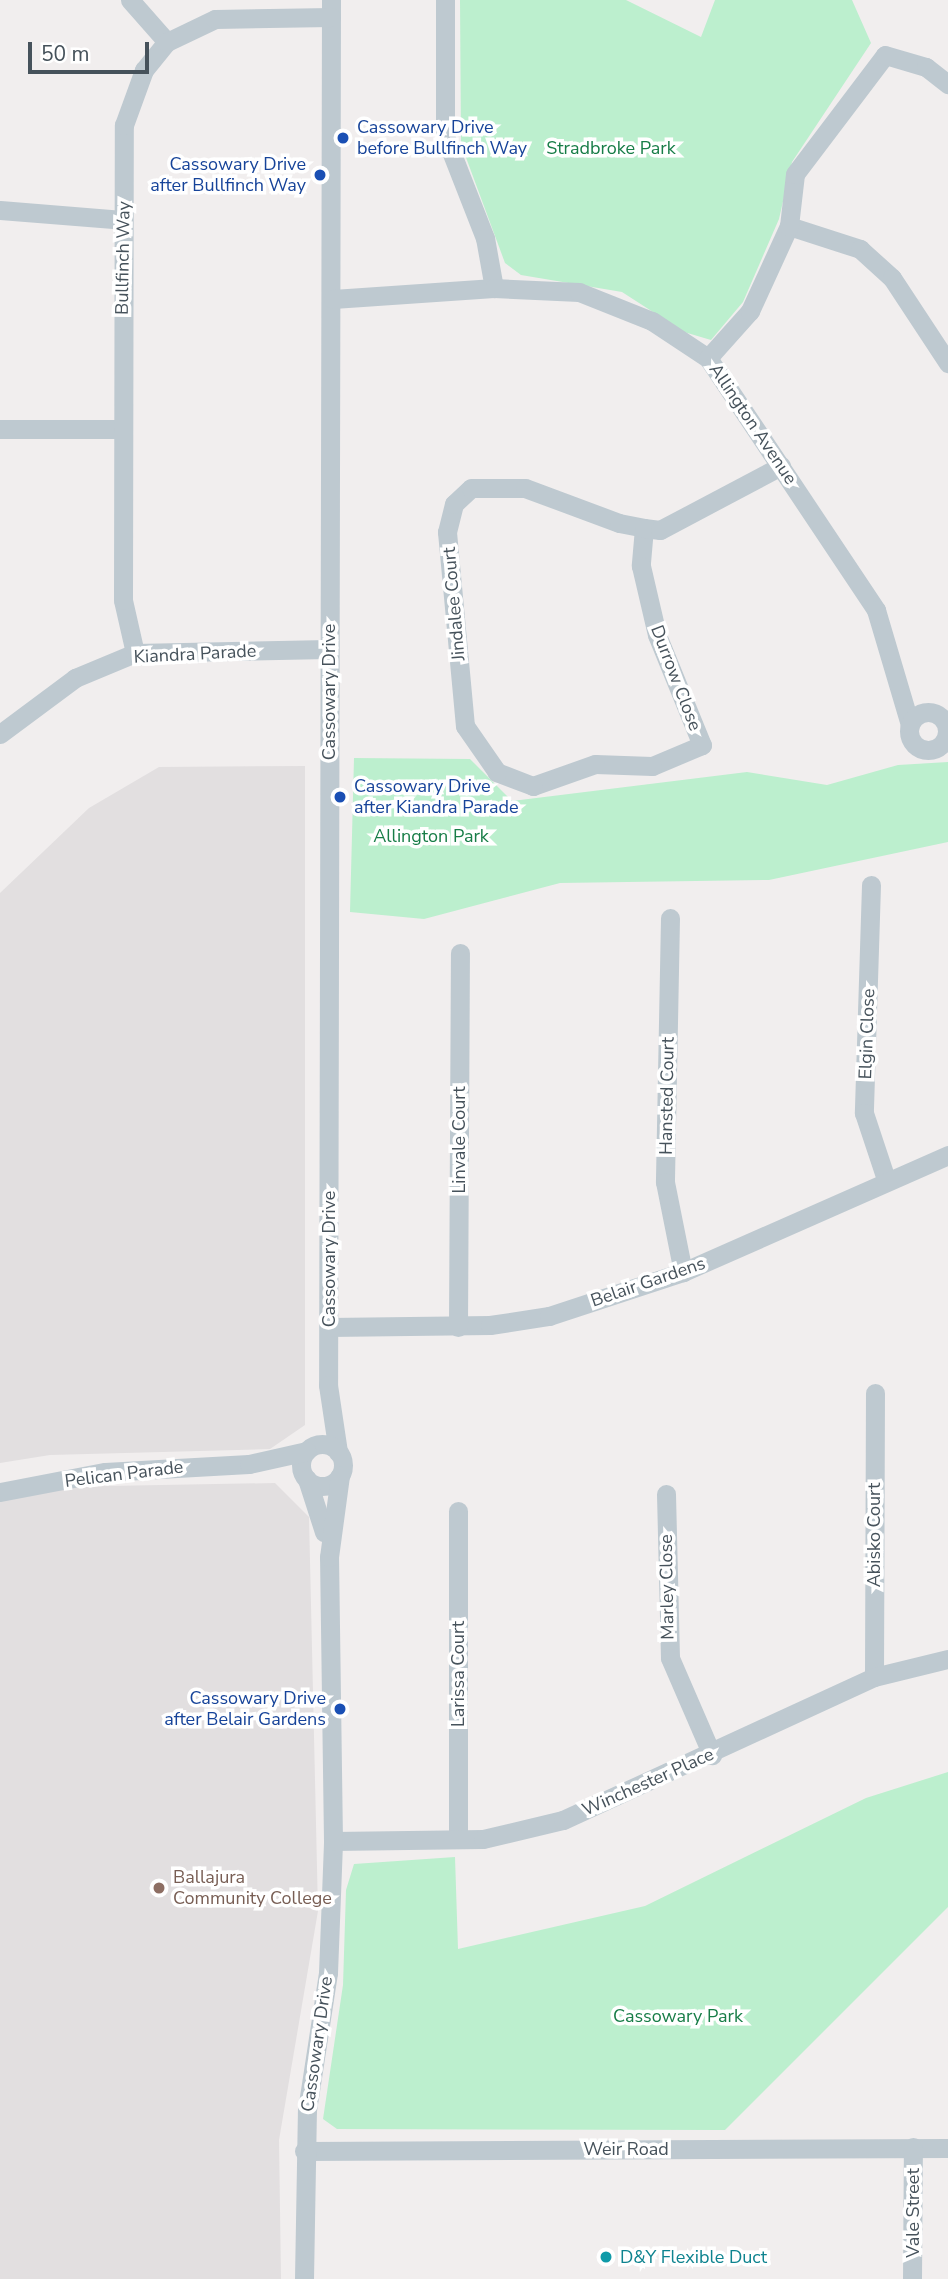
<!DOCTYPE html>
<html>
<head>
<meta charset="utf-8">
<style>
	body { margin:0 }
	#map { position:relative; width:948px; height:2279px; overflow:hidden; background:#f1eeee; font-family:"Nunito Sans",sans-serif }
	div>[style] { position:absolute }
	.education>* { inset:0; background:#e2dfe0 }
	.green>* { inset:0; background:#bcefce }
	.minor>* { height:19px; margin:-9.5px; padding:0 9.5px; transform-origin:9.5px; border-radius:9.5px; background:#bec9d0 }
	.minor>.ring { margin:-9.5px; padding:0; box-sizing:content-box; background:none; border:19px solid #bec9d0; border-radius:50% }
	.dots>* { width:19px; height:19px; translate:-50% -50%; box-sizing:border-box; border:4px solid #fff; border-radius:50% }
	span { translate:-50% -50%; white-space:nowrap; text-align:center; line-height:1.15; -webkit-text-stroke:7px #fff; paint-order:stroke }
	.transit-label { font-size:18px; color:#164399 }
	.left { translate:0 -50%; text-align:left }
	.right { translate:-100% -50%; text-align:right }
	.park-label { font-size:18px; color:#177d47 }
	.street-label { font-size:18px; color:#46525b }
	.education-label { font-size:18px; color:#785e54 }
	.culture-label { font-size:18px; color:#0d838f }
	.scale { position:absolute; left:28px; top:42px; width:121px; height:32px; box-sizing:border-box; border:4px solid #46525b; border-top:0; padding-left:9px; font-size:21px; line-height:24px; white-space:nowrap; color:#46525b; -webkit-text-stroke:5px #fff; paint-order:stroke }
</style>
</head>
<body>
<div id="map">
	<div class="education">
		<i style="clip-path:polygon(305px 766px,305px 1425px,270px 1449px,50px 1455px,0 1463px,0 893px,89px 808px,159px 767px)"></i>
		<i style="clip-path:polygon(275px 1483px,309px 1517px,318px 1911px,279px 2140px,281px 2279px,0 2279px,0 1488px)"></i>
	</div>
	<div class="green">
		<i style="clip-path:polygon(460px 0,626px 0,701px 37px,715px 0,852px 0,871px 43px,792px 162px,779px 219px,743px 302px,711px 340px,684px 332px,622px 292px,521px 275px,505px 263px,461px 144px)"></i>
		<i style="clip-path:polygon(354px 758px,470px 759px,512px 801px,747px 772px,827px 785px,898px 765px,948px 762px,948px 842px,769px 880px,560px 883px,424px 919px,350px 912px)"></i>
		<i style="clip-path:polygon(948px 1772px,948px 1907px,725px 2130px,337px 2129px,323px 2119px,343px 1985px,346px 1890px,354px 1864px,455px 1857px,458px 1949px,645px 1906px,866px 1798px)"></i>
	</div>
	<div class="minor">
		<i style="left:130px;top:0;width:56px;rotate:48.6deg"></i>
		<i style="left:331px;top:0;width:1385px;rotate:90.12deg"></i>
		<i style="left:328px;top:1385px;width:68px;rotate:81.5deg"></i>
		<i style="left:445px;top:0;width:136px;rotate:90deg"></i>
		<i style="left:445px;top:136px;width:110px;rotate:68.6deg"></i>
		<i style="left:485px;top:238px;width:51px;rotate:79.8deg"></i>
		<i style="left:0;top:210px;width:123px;rotate:4.6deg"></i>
		<i style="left:789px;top:226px;width:75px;rotate:17.9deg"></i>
		<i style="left:860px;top:249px;width:43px;rotate:42.2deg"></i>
		<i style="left:892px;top:278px;width:102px;rotate:56.6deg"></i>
		<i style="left:333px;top:299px;width:161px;rotate:-3.9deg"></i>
		<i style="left:494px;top:288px;width:85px;rotate:2.7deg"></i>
		<i style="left:579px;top:292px;width:79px;rotate:21.7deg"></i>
		<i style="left:652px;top:321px;width:67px;rotate:33.5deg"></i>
		<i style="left:708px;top:358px;width:303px;rotate:56.3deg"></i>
		<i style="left:876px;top:610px;width:120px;rotate:73.5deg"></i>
		<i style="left:708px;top:358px;width:63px;rotate:-48.2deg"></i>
		<i style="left:750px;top:311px;width:94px;rotate:-65.4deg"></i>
		<i style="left:789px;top:226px;width:52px;rotate:-83.4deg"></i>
		<i style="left:795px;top:174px;width:149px;rotate:-52.9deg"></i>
		<i style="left:885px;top:55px;width:43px;rotate:16.3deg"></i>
		<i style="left:926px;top:67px;width:28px;rotate:38deg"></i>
		<i style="left:0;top:429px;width:121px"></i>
		<i style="left:644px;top:528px;width:38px;rotate:95deg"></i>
		<i style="left:641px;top:566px;width:71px;rotate:76.9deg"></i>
		<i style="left:657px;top:635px;width:119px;rotate:67.8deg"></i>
		<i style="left:702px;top:745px;width:54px;rotate:157.2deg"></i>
		<i style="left:652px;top:766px;width:57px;rotate:-178deg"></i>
		<i style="left:595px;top:764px;width:66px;rotate:160.5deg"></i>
		<i style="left:533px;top:786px;width:39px;rotate:-159deg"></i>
		<i style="left:497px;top:772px;width:56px;rotate:-124.8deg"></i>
		<i style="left:465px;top:726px;width:195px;rotate:-95.3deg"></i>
		<i style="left:447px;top:532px;width:29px;rotate:-76deg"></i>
		<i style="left:454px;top:504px;width:23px;rotate:-43deg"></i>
		<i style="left:471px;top:488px;width:54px"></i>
		<i style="left:525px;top:488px;width:100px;rotate:20.4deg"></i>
		<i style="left:619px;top:523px;width:25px;rotate:11deg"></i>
		<i style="left:644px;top:528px;width:16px;rotate:7deg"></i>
		<i style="left:660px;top:530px;width:137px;rotate:-27.9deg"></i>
		<i style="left:135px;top:653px;width:54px;rotate:-102.8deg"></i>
		<i style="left:123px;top:600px;width:475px;rotate:-89.9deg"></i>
		<i style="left:124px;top:125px;width:59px;rotate:-70deg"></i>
		<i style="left:144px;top:70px;width:36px;rotate:-51deg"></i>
		<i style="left:167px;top:42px;width:53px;rotate:-25.6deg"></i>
		<i style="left:215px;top:19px;width:116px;rotate:-1deg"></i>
		<i class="ring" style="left:909px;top:712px;width:19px;height:19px"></i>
		<i style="left:0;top:734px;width:94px;rotate:-36.7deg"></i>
		<i style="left:75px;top:678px;width:65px;rotate:-22.6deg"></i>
		<i style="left:135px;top:653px;width:193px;rotate:-1.2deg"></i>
		<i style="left:871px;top:885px;width:228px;rotate:91.8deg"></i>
		<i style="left:864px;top:1113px;width:70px;rotate:71.6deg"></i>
		<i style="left:670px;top:918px;width:264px;rotate:91.1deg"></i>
		<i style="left:665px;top:1182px;width:92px;rotate:78.7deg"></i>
		<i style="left:329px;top:1327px;width:161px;rotate:-0.7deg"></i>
		<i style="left:490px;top:1325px;width:60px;rotate:-8.7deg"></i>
		<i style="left:549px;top:1316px;width:141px;rotate:-18.2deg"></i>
		<i style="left:683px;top:1272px;width:290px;rotate:-23.8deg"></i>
		<i style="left:458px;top:1327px;width:374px;rotate:-89.7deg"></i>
		<i class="ring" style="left:301px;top:1444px;width:23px;height:23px"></i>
		<i style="left:307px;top:1479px;width:56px;rotate:72.2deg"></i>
		<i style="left:0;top:1492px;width:107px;rotate:-10.8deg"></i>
		<i style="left:105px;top:1472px;width:144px;rotate:-3.2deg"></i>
		<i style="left:249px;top:1464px;width:59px;rotate:-12.6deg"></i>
		<i style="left:666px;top:1494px;width:164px;rotate:88.6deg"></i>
		<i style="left:670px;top:1658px;width:106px;rotate:66.6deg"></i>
		<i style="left:458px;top:1511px;width:326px;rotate:90deg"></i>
		<i style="left:874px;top:1677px;width:284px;rotate:-89.8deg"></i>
		<i style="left:333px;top:1841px;width:150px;rotate:-0.8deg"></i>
		<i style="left:483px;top:1839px;width:82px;rotate:-13.4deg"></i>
		<i style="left:563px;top:1820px;width:342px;rotate:-24.7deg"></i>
		<i style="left:874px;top:1677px;width:76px;rotate:-13.7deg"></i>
		<i style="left:304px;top:2151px;width:644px;rotate:-0.27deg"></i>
		<i style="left:304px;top:2279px;width:169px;rotate:-89deg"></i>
		<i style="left:307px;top:2110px;width:139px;rotate:-81.3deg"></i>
		<i style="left:328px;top:1973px;width:132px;rotate:-87.8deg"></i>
		<i style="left:333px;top:1841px;width:284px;rotate:-90.8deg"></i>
		<i style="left:329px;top:1557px;width:82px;rotate:-82.3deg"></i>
		<i style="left:912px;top:2279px;width:132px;rotate:-89.6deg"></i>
	</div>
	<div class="dots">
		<i style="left:343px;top:138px;background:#1a4fb4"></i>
		<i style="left:320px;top:175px;background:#1a4fb4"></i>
		<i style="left:340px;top:797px;background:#1a4fb4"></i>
		<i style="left:340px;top:1709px;background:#1a4fb4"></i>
		<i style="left:159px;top:1888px;background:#8d6e63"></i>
		<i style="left:606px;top:2257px;background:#0f9aa8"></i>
	</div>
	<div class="transit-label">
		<span class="left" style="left:357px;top:138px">Cassowary Drive<br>before Bullfinch Way</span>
		<span class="right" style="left:306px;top:175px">Cassowary Drive<br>after Bullfinch Way</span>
		<span class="left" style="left:354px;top:797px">Cassowary Drive<br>after Kiandra Parade</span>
		<span class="right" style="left:326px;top:1709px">Cassowary Drive<br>after Belair Gardens</span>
	</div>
	<div class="park-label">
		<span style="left:611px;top:148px">Stradbroke Park</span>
		<span style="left:431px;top:836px">Allington Park</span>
		<span style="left:678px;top:2016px">Cassowary Park</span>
	</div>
	<div class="street-label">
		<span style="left:123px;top:258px;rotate:-89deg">Bullfinch Way</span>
		<span style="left:753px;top:424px;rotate:56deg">Allington Avenue</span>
		<span style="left:454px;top:604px;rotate:-95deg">Jindalee Court</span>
		<span style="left:195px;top:654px;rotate:-3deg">Kiandra Parade</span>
		<span style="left:676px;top:678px;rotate:69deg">Durrow Close</span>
		<span style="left:329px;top:692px;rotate:-90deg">Cassowary Drive</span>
		<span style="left:867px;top:1034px;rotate:-88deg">Elgin Close</span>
		<span style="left:667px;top:1096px;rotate:-89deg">Hansted Court</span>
		<span style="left:459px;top:1140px;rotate:-90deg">Linvale Court</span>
		<span style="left:329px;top:1259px;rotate:-90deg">Cassowary Drive</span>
		<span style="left:648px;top:1282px;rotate:-19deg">Belair Gardens</span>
		<span style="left:124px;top:1474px;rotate:-7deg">Pelican Parade</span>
		<span style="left:874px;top:1535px;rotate:-90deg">Abisko Court</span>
		<span style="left:667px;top:1587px;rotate:-91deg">Marley Close</span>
		<span style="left:458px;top:1674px;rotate:-90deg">Larissa Court</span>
		<span style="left:648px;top:1782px;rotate:-24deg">Winchester Place</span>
		<span style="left:317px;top:2044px;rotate:-82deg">Cassowary Drive</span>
		<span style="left:626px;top:2149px">Weir Road</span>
		<span style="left:913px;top:2213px;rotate:-90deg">Vale Street</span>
	</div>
	<div class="education-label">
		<span class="left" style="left:173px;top:1888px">Ballajura<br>Community College</span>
	</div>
	<div class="culture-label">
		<span class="left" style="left:620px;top:2257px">D&amp;Y Flexible Duct</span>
	</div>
	<div class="scale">50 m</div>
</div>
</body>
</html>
